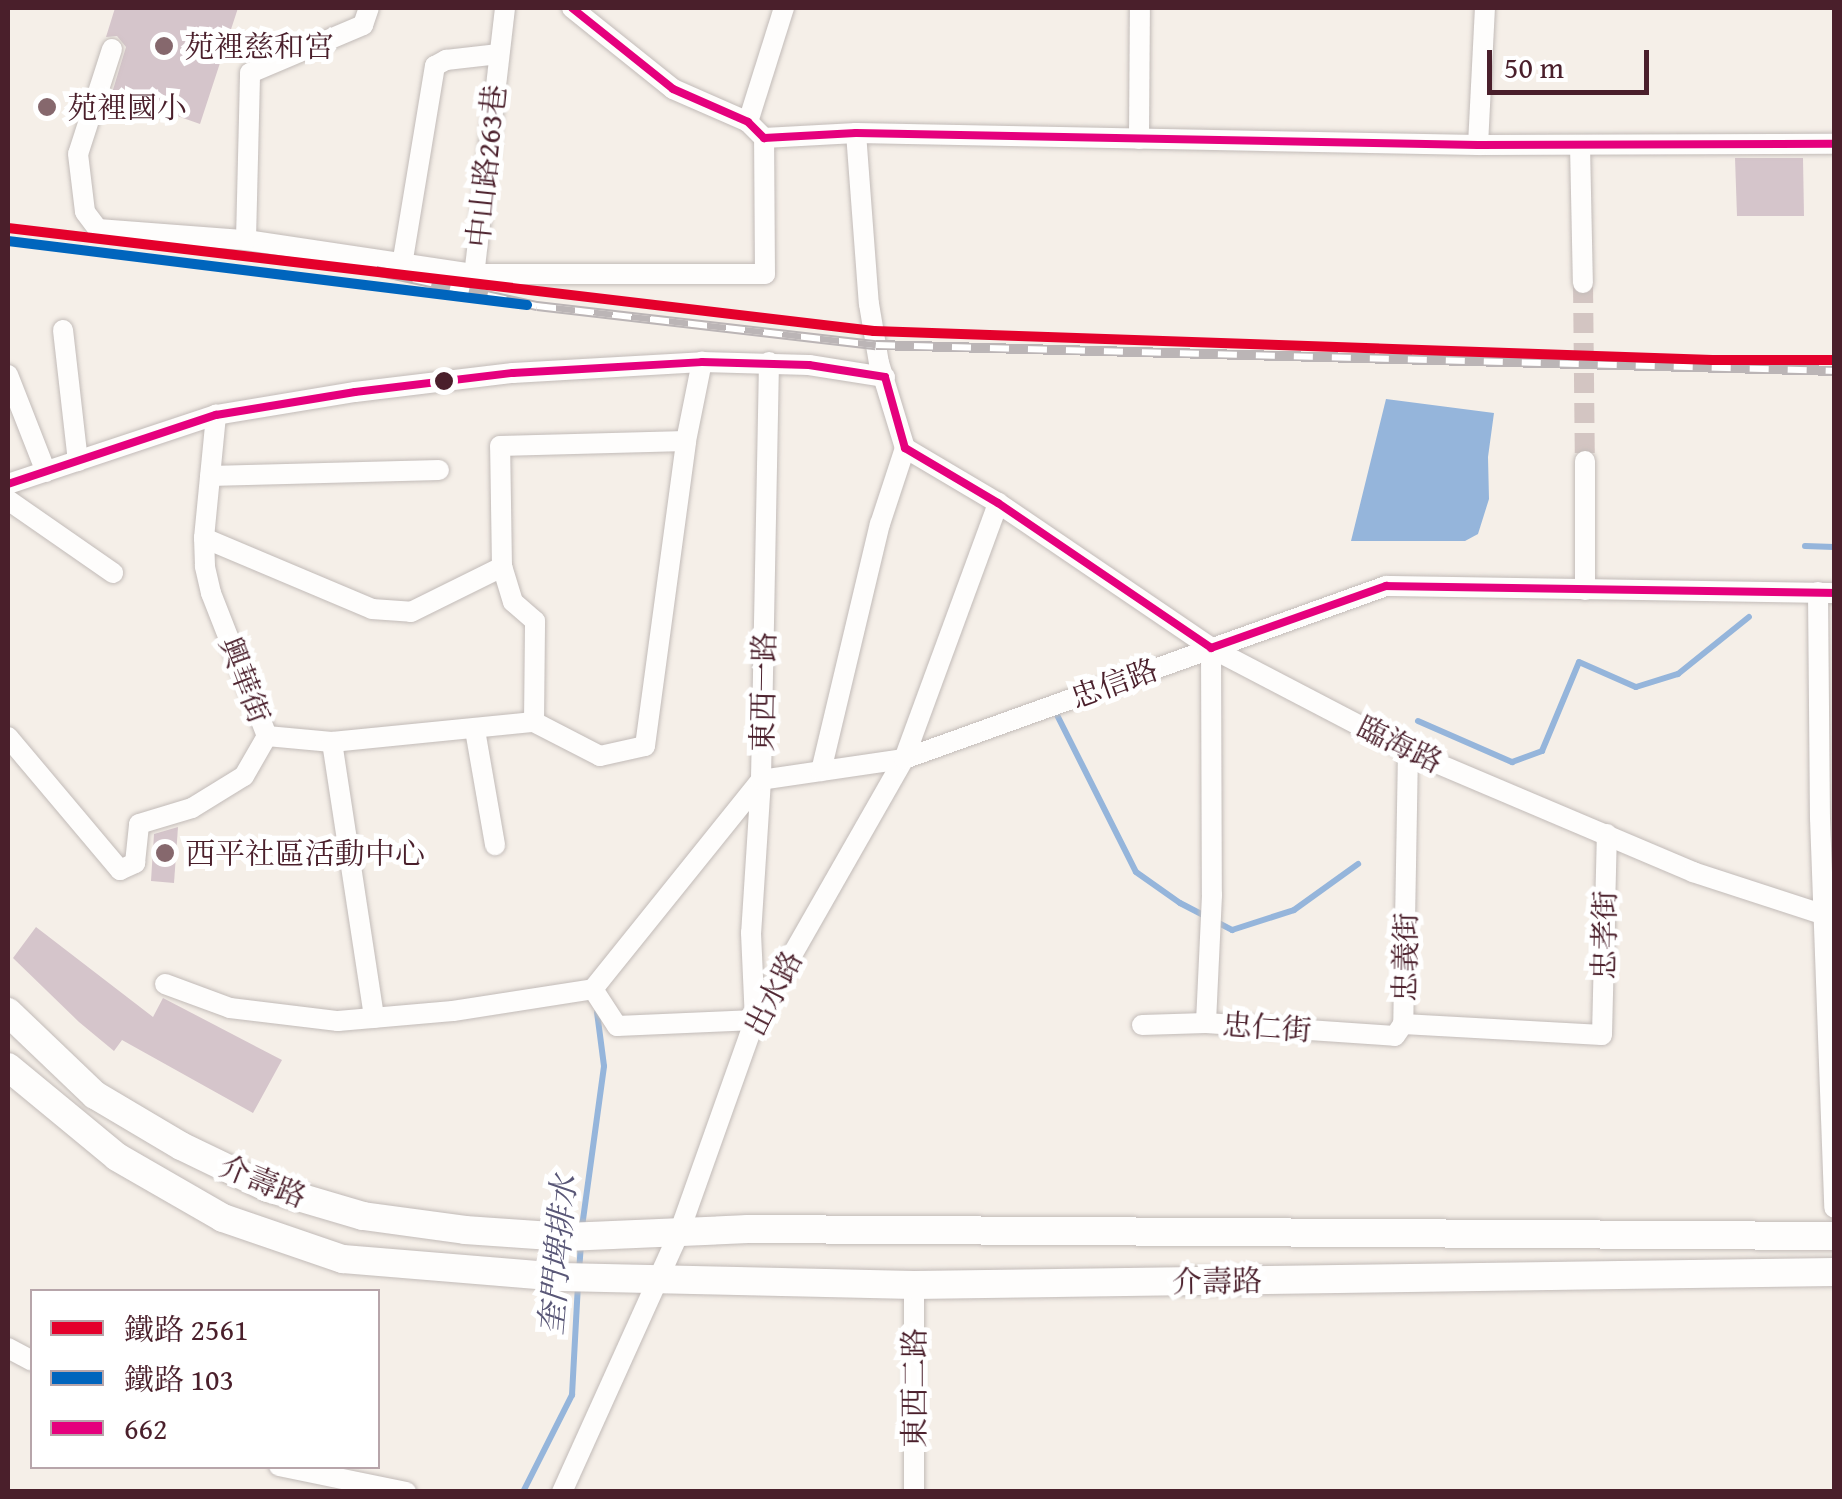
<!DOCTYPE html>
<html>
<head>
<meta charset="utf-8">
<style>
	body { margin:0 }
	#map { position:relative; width:1842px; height:1499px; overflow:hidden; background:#f5efe8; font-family:"Gentium Book Plus","Noto Serif TC",serif }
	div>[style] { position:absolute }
	.water>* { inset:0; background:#95b5db }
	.stream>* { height:6px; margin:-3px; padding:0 3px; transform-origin:3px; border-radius:3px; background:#95b5db }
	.building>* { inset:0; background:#d5c5cb }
	.minor-tunnel>* { height:20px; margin-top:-10px; transform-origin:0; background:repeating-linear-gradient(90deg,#d3c5c2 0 20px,transparent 0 30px) }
	.roads { filter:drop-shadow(0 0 2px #c2bbb8) drop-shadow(0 0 2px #c2bbb8) }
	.minor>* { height:20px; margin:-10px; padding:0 10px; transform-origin:10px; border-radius:10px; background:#fefdfc }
	.major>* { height:28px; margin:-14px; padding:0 14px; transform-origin:14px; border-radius:14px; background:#fefdfc }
	.rail>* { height:10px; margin-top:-5px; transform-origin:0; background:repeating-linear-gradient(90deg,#fff 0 19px,#bbb5b6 0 38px); box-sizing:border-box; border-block:2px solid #bbb5b6 }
	.bus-1>* { height:8px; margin:-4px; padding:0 4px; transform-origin:4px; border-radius:4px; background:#e5007d }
	.rail-1>* { height:10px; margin:-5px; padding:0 5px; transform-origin:5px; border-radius:5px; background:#e4002b }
	.rail-2>* { height:10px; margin:-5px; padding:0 5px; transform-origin:5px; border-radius:5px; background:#0065bd }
	.dots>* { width:28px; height:28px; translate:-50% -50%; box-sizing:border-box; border:5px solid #fff; border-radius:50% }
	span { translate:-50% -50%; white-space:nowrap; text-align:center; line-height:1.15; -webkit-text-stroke:10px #fff; paint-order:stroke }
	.poi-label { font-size:30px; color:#4a1f2b }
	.left { translate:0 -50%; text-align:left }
	.street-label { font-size:30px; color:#4a1f2b }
	.water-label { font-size:32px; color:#595777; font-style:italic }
	.frame { position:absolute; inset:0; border:10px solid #4a1f2b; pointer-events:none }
	.legend { position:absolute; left:30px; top:1289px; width:350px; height:180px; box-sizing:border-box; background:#fff; border:2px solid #b7a5aa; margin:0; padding:12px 18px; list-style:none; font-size:30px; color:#4a1f2b }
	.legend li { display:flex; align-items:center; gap:20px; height:50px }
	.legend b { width:50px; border:2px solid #b7a5aa }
	.scale { position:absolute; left:1487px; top:50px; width:162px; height:45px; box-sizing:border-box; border:5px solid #4a1f2b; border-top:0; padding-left:12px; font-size:30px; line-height:35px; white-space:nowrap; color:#4a1f2b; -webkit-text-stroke:8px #fff; paint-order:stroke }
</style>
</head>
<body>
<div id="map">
	<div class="water">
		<i style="clip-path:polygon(1386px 399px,1494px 413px,1488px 457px,1489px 499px,1478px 534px,1465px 541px,1351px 541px)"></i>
	</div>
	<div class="stream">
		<i style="left:1805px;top:546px;width:29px;rotate:2deg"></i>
		<i style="left:1054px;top:709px;width:182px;rotate:63.3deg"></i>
		<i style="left:1136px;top:872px;width:54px;rotate:35.2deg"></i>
		<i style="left:1180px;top:903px;width:59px;rotate:27.4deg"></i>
		<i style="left:1232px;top:930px;width:65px;rotate:-17.9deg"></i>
		<i style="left:1294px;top:910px;width:79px;rotate:-35.7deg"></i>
		<i style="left:1418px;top:721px;width:103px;rotate:23.6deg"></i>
		<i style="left:1512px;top:762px;width:32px;rotate:-20deg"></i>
		<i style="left:1542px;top:751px;width:96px;rotate:-67.4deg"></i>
		<i style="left:1579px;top:662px;width:62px;rotate:23.7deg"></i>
		<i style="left:1636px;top:687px;width:44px;rotate:-17.2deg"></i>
		<i style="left:1678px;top:674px;width:91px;rotate:-38.8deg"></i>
		<i style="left:582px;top:1227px;width:162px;rotate:-82.2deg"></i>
		<i style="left:604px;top:1066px;width:54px;rotate:-97.4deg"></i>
		<i style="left:579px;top:1272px;width:27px;rotate:-86deg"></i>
		<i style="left:523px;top:1492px;width:109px;rotate:-63.2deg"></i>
		<i style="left:572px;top:1395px;width:110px;rotate:-86.9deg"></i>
	</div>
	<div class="building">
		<i style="clip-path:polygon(115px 8px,238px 8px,200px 124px,112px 93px,126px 47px,117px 36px,106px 37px)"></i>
		<i style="clip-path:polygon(1735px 158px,1803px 158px,1804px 216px,1737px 216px)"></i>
		<i style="clip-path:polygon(178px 827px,174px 883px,151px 881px,154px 834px)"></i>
		<i style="clip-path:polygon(36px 927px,153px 1017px,163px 998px,282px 1060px,253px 1113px,122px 1040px,114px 1051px,79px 1022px,13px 958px)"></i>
	</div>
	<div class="minor-tunnel">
		<i style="left:1583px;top:283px;width:178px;rotate:89.4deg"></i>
	</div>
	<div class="roads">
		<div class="minor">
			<i style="left:505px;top:8px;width:268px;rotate:96.6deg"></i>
			<i style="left:474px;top:274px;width:291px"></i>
			<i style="left:765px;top:274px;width:136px;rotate:-90.4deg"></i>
			<i style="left:572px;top:8px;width:129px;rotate:38.7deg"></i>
			<i style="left:673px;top:89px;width:82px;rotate:23.7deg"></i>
			<i style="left:748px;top:122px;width:23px;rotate:45deg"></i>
			<i style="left:764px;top:138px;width:92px;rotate:-3.1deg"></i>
			<i style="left:856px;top:133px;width:622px;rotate:1.11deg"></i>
			<i style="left:1478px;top:145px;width:356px;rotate:-0.2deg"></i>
			<i style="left:112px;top:49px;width:110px;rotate:107.9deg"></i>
			<i style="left:78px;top:154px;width:58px;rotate:83.1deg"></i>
			<i style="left:85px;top:212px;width:21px;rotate:53deg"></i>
			<i style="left:98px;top:229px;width:148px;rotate:4.3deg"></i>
			<i style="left:246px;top:240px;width:231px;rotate:8.5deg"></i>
			<i style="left:748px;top:122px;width:120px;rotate:-72.5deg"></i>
			<i style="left:856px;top:133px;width:171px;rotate:85.7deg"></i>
			<i style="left:869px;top:304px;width:60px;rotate:80.4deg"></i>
			<i style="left:879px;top:363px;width:89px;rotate:73deg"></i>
			<i style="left:905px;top:448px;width:108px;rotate:30.6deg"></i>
			<i style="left:998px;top:503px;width:258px;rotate:34.2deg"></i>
			<i style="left:1211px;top:648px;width:222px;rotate:27.6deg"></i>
			<i style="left:1408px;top:751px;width:310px;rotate:23deg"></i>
			<i style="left:1693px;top:872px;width:148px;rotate:18.1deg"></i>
			<i style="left:1139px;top:139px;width:131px;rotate:-89.6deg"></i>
			<i style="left:1478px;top:145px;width:137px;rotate:-87.1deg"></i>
			<i style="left:1580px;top:145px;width:138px;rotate:88.8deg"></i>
			<i style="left:246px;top:240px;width:167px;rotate:-88.6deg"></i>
			<i style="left:250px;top:73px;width:123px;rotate:-23deg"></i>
			<i style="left:363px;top:25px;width:18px;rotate:-71deg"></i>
			<i style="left:402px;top:265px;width:202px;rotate:-80.6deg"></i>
			<i style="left:435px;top:66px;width:13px;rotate:-29deg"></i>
			<i style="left:446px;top:60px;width:53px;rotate:-6.5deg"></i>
			<i style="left:63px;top:330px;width:132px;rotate:83.5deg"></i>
			<i style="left:769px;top:362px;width:418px;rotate:91.1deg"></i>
			<i style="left:761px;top:780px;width:153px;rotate:93.7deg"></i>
			<i style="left:751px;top:933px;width:87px;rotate:87.4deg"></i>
			<i style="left:755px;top:1020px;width:138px;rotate:177.5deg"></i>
			<i style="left:617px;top:1026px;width:44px;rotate:-123deg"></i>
			<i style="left:593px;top:989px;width:268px;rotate:-51.2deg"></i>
			<i style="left:761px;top:780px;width:145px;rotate:-8.4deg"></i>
			<i style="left:904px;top:759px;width:512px;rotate:-19.74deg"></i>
			<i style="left:1386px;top:586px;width:448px;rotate:0.9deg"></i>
			<i style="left:8px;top:375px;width:104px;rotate:68.6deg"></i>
			<i style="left:210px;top:476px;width:229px;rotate:-1.5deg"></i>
			<i style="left:8px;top:484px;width:219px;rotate:-18.4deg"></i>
			<i style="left:216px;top:415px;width:141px;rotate:-9.4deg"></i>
			<i style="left:355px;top:392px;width:159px;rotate:-6.9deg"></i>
			<i style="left:513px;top:373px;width:189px;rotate:-3.3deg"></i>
			<i style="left:702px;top:362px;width:107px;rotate:1.6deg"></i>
			<i style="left:809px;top:365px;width:77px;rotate:9deg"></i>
			<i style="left:8px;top:500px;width:128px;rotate:34.8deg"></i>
			<i style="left:204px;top:538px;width:182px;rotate:22.9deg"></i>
			<i style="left:372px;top:609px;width:39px;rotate:4deg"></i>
			<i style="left:411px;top:612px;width:102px;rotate:-26.3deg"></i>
			<i style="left:1585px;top:590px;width:129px;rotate:-90deg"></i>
			<i style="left:1818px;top:592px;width:226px;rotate:89.5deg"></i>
			<i style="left:1820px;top:818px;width:390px;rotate:87.9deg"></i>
			<i style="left:1211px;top:648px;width:247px;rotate:89.8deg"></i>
			<i style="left:1212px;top:895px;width:128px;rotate:92.7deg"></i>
			<i style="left:1206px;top:1023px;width:189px;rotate:3.9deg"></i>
			<i style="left:1395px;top:1036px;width:14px;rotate:-56deg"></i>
			<i style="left:534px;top:722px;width:101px;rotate:-89.4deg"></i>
			<i style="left:535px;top:621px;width:29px;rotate:-139deg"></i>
			<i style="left:513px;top:602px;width:37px;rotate:-107deg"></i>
			<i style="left:502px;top:567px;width:121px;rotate:-90.9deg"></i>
			<i style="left:500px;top:446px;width:186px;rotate:-1.5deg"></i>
			<i style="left:475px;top:730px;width:117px;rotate:80.1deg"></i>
			<i style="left:267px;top:736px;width:65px;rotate:5.3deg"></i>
			<i style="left:332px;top:742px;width:203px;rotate:-5.7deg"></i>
			<i style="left:534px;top:722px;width:74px;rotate:27.3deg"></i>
			<i style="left:600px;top:756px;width:46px;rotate:-12.5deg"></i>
			<i style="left:645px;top:746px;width:308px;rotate:-82.3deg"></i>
			<i style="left:686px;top:441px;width:81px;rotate:-78.6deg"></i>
			<i style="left:8px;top:737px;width:174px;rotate:49.9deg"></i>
			<i style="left:120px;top:870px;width:17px;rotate:-25deg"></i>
			<i style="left:135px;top:863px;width:39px;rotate:-84deg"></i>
			<i style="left:139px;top:824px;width:55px;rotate:-16.8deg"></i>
			<i style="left:192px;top:808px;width:61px;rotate:-31.6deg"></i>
			<i style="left:244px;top:776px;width:46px;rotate:-60.1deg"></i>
			<i style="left:267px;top:736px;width:154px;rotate:-111.4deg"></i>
			<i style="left:211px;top:593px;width:28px;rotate:-103deg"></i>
			<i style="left:205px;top:566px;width:28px;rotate:-92deg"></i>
			<i style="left:204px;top:538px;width:124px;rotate:-84.4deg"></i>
			<i style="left:332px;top:742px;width:279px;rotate:81.3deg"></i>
			<i style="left:1408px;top:751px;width:273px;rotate:91deg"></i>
			<i style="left:1403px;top:1024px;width:199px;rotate:3.2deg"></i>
			<i style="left:1602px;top:1035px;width:201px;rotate:-88.6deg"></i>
			<i style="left:821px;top:771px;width:254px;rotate:-76.6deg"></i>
			<i style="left:880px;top:524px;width:80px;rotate:-71.8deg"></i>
			<i style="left:165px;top:984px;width:69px;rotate:20.3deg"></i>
			<i style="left:230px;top:1008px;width:109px;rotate:6.9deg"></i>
			<i style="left:338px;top:1021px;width:115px;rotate:-5deg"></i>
			<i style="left:453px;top:1011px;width:142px;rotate:-8.9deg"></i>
			<i style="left:1142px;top:1025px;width:64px;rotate:-1.8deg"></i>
			<i style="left:8px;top:1348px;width:27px;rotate:28deg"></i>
			<i style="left:279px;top:1466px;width:130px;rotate:11.6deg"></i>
			<i style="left:562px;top:1492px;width:284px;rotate:-65.7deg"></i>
			<i style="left:679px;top:1233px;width:226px;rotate:-70.4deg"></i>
			<i style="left:755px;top:1020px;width:301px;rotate:-60.3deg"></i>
			<i style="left:904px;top:759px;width:273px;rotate:-69.8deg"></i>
			<i style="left:914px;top:1492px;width:207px;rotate:-90deg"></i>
		</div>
		<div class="major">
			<i style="left:8px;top:1012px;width:120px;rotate:43.7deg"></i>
			<i style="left:95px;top:1095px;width:100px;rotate:30.7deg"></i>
			<i style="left:181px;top:1146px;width:97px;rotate:25.8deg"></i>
			<i style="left:268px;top:1188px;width:99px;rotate:16.4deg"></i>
			<i style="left:363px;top:1216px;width:103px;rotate:7.8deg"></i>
			<i style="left:465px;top:1230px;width:101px;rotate:4deg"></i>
			<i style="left:566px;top:1237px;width:182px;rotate:-2.5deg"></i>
			<i style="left:748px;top:1229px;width:1086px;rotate:0.37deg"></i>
			<i style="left:8px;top:1067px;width:141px;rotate:39.5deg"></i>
			<i style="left:117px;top:1157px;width:122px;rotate:29.9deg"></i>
			<i style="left:223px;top:1218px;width:127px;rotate:18.9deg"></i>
			<i style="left:343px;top:1259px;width:219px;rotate:4.7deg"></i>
			<i style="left:561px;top:1277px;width:353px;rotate:1.3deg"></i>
			<i style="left:914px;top:1285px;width:920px;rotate:-0.81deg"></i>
		</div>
	</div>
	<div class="rail">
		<i style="left:376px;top:271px;width:165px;rotate:12.3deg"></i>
		<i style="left:537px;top:306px;width:341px;rotate:6.6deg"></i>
		<i style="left:876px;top:345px;width:958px;rotate:1.55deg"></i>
	</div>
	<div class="bus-1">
		<i style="left:572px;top:8px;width:129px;rotate:38.7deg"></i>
		<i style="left:673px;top:89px;width:82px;rotate:23.7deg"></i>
		<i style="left:748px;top:122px;width:23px;rotate:45deg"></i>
		<i style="left:764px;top:138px;width:92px;rotate:-3.1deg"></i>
		<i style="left:856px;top:133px;width:622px;rotate:1.11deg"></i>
		<i style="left:1478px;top:145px;width:356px;rotate:-0.2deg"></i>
		<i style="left:885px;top:377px;width:74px;rotate:74.3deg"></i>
		<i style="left:905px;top:448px;width:108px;rotate:30.6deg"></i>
		<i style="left:998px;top:503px;width:258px;rotate:34.2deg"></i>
		<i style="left:8px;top:484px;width:219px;rotate:-18.4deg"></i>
		<i style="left:216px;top:415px;width:141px;rotate:-9.4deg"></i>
		<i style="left:355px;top:392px;width:159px;rotate:-6.9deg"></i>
		<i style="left:513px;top:373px;width:189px;rotate:-3.3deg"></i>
		<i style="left:702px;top:362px;width:107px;rotate:1.6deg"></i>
		<i style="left:809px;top:365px;width:77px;rotate:9deg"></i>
		<i style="left:1211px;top:648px;width:186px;rotate:-19.5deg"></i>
		<i style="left:1386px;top:586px;width:448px;rotate:0.9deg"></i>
	</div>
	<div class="rail-1">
		<i style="left:8px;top:228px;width:872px;rotate:6.78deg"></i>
		<i style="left:874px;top:331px;width:839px;rotate:1.98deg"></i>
		<i style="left:1712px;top:360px;width:122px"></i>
	</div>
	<div class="rail-2">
		<i style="left:8px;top:241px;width:523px;rotate:7.03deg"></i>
	</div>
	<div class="dots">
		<i style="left:164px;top:46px;background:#86686d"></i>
		<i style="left:47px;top:107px;background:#86686d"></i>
		<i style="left:444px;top:381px;background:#4a1f2b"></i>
		<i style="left:165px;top:853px;background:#86686d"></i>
	</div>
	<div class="poi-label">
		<span class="left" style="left:184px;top:46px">苑裡慈和宮</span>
		<span class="left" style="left:67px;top:107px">苑裡國小</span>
		<span class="left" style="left:185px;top:853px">西平社區活動中心</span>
	</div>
	<div class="street-label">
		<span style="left:486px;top:166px;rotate:-84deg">中山路263巷</span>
		<span style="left:245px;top:680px;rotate:69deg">興華街</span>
		<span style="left:1114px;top:683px;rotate:-20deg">忠信路</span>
		<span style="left:763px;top:692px;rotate:-89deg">東西一路</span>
		<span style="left:1400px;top:744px;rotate:26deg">臨海路</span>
		<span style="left:1604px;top:935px;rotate:-89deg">忠孝街</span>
		<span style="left:1405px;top:957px;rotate:-89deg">忠義街</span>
		<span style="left:773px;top:993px;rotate:-63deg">出水路</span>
		<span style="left:1267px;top:1027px;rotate:4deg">忠仁街</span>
		<span style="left:263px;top:1181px;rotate:22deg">介壽路</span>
		<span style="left:1217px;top:1281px;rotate:-1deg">介壽路</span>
		<span style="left:914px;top:1388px;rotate:-90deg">東西二路</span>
	</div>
	<div class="water-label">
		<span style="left:558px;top:1255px;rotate:-85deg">奎門埤排水</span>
	</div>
	<div class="frame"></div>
	<ul class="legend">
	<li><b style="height:12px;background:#e4002b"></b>鐵路 2561</li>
	<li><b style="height:12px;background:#0065bd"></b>鐵路 103</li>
	<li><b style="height:12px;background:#e5007d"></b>662</li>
	</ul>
	<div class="scale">50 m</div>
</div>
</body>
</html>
